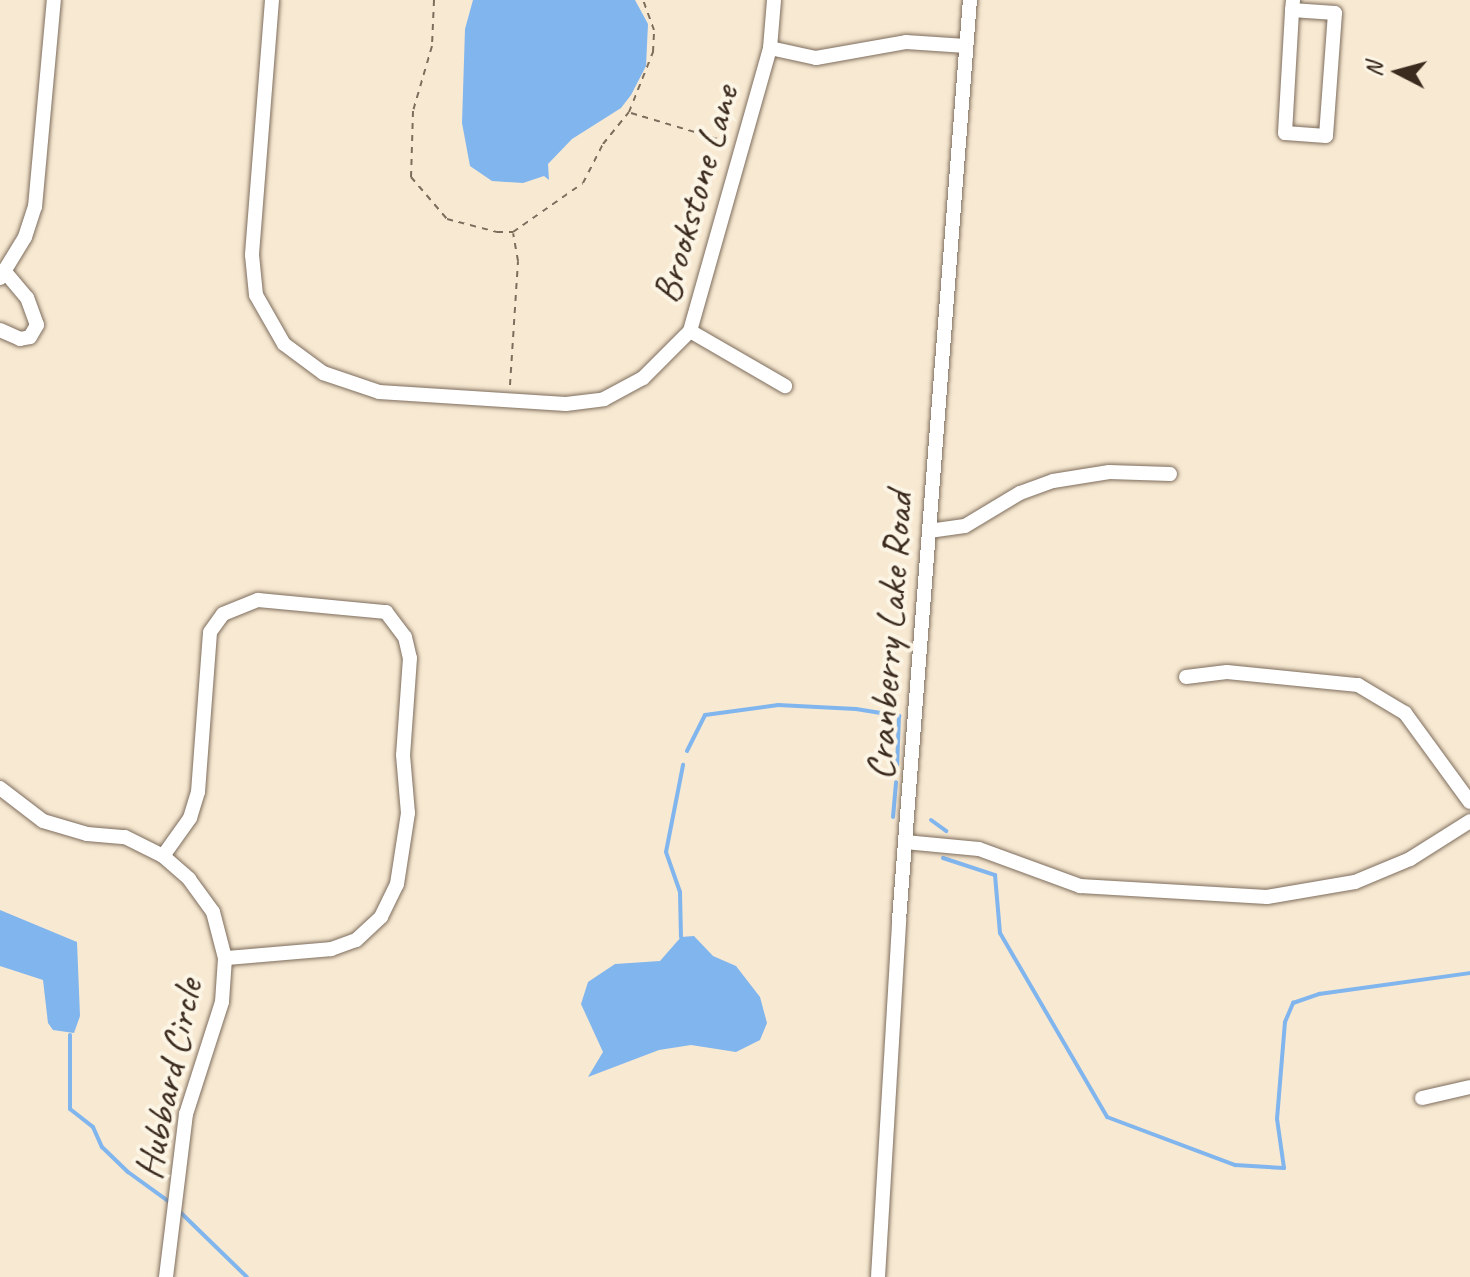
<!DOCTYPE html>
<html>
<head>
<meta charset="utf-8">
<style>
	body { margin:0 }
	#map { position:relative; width:1470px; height:1277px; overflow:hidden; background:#f8e9d2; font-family:Caveat,sans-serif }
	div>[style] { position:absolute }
	.water>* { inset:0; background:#80b5ee }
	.stream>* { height:4px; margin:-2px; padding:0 2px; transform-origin:2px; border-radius:2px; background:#80b5ee }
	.path>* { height:2px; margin-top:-1px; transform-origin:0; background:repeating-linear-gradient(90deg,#7d6d5d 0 6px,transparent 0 12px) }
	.roads { filter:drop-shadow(0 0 2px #7d6d5d) drop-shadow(0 0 2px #7d6d5d) }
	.minor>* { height:14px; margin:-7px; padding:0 7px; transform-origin:7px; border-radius:7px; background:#fff }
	span { translate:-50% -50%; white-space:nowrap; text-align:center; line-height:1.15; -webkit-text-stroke:8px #fcf5e5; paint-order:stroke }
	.street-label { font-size:40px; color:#3b2a1e }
	.north { position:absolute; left:1358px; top:32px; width:80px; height:80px; -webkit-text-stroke:6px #fcf5e5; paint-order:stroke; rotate:276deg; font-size:22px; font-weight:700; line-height:32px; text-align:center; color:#3b2a1e }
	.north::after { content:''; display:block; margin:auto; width:28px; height:36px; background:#3b2a1e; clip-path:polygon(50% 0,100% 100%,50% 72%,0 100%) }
</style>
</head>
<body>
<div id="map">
	<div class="water">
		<i style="clip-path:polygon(473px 0,635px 0,648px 24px,646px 66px,631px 95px,621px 108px,572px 139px,548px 164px,549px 180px,544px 176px,523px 183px,492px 181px,470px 166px,462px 123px,465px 29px)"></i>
		<i style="clip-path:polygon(0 910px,77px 942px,80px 1016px,74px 1033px,53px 1030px,48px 1023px,43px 980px,0 966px)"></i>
		<i style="clip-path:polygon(694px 936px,713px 956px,736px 966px,760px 997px,767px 1023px,760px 1040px,736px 1052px,691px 1045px,659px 1050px,588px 1077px,603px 1052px,581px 1004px,588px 982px,615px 964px,660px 961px,681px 937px)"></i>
	</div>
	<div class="stream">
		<i style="left:687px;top:751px;width:40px;rotate:-63.4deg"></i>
		<i style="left:705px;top:715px;width:74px;rotate:-7.8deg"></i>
		<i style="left:778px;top:705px;width:78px;rotate:2.9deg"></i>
		<i style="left:856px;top:709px;width:44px;rotate:9.2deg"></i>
		<i style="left:899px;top:716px;width:52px;rotate:92.2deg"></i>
		<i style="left:893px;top:817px;width:35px;rotate:-85deg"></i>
		<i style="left:931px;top:820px;width:19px;rotate:36deg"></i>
		<i style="left:943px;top:858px;width:55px;rotate:18.1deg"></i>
		<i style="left:995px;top:875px;width:58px;rotate:85.1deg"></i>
		<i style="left:1000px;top:933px;width:213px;rotate:59.8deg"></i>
		<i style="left:1107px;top:1117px;width:137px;rotate:20.6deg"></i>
		<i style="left:1235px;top:1165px;width:49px;rotate:3.5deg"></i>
		<i style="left:1284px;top:1168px;width:49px;rotate:-98.1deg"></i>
		<i style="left:1277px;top:1119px;width:97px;rotate:-85.3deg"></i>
		<i style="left:1285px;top:1022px;width:21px;rotate:-67deg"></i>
		<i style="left:1293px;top:1003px;width:28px;rotate:-19deg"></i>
		<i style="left:1319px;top:994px;width:152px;rotate:-7.9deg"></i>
		<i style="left:681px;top:937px;width:45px;rotate:-91.3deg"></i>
		<i style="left:680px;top:892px;width:42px;rotate:-109.3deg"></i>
		<i style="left:666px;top:852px;width:89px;rotate:-78.9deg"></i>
		<i style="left:70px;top:1035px;width:74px;rotate:90deg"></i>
		<i style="left:70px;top:1109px;width:29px;rotate:38deg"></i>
		<i style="left:93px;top:1127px;width:22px;rotate:66deg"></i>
		<i style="left:102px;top:1147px;width:36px;rotate:44deg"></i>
		<i style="left:128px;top:1172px;width:54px;rotate:36deg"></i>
		<i style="left:178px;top:1210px;width:96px;rotate:44.2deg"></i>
	</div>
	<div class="path">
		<i style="left:434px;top:0;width:46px;rotate:92.5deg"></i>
		<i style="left:432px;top:46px;width:68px;rotate:106.3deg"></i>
		<i style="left:413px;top:111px;width:66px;rotate:91.7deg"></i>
		<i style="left:411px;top:177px;width:55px;rotate:49.4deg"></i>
		<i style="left:447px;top:219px;width:52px;rotate:14.6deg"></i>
		<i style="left:497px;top:232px;width:16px"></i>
		<i style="left:513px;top:232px;width:85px;rotate:-35deg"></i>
		<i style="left:583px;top:183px;width:44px;rotate:-62.9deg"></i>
		<i style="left:603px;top:144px;width:41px;rotate:-50.9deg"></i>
		<i style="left:629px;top:112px;width:65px;rotate:-68.2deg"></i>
		<i style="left:653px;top:52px;width:22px;rotate:-87deg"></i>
		<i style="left:654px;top:30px;width:32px;rotate:-110deg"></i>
		<i style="left:631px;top:113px;width:101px;rotate:16.6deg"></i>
		<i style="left:510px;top:385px;width:124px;rotate:-86.3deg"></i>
		<i style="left:518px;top:261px;width:28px;rotate:-100deg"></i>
	</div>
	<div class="roads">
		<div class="minor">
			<i style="left:272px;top:0;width:256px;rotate:94.5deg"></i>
			<i style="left:252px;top:255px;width:40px;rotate:84.3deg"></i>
			<i style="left:256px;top:295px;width:56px;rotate:60.3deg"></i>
			<i style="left:284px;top:344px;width:49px;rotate:36.6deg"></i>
			<i style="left:323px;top:373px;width:59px;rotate:18.7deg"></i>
			<i style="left:379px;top:392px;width:187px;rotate:3.7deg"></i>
			<i style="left:566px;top:404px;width:38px;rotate:-7deg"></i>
			<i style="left:604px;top:399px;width:44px;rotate:-28.3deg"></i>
			<i style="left:643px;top:378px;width:66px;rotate:-45deg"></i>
			<i style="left:690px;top:331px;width:294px;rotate:-74.2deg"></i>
			<i style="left:770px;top:48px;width:48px;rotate:-85.2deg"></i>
			<i style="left:1292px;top:10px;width:43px;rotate:4deg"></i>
			<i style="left:1335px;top:13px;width:123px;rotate:94.2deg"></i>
			<i style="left:1326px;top:136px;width:41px;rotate:-175.8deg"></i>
			<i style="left:1285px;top:133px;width:123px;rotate:-86.7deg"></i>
			<i style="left:1292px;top:10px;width:10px;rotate:-84deg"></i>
			<i style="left:770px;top:48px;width:47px;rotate:12.3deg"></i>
			<i style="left:816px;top:58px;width:91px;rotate:-10.1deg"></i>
			<i style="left:906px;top:42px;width:60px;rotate:3.8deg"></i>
			<i style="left:0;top:278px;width:48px;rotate:-58.6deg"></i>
			<i style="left:25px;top:237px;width:32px;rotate:-72deg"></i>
			<i style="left:35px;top:207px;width:208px;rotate:-84.8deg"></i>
			<i style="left:0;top:330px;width:22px;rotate:24deg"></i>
			<i style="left:20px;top:339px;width:10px;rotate:-11deg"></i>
			<i style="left:30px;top:337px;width:14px;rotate:-60deg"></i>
			<i style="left:37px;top:325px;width:29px;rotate:-110deg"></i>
			<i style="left:27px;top:298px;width:35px;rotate:-130deg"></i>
			<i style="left:690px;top:331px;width:110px;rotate:30.1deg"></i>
			<i style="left:929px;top:531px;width:36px;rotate:-8deg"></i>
			<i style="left:965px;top:526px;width:64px;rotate:-31deg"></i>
			<i style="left:1020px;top:493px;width:35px;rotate:-20deg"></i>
			<i style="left:1053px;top:481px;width:57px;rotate:-9.1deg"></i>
			<i style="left:1109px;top:472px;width:61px;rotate:1.9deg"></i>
			<i style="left:1186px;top:677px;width:41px;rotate:-7deg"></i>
			<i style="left:1227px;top:672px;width:132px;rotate:5.7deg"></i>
			<i style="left:1358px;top:685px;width:55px;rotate:30.8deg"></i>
			<i style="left:1405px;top:713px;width:110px;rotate:53.9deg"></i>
			<i style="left:0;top:788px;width:54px;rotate:37.5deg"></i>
			<i style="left:43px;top:821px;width:46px;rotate:16.5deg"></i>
			<i style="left:87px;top:834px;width:38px;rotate:5deg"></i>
			<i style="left:125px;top:837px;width:42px;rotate:26.6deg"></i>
			<i style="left:163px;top:856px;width:35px;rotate:41deg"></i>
			<i style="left:189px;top:879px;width:41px;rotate:54deg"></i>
			<i style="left:213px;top:912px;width:48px;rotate:75.4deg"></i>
			<i style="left:225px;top:958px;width:44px;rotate:93.9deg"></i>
			<i style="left:222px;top:1002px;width:118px;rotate:107.8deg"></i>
			<i style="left:186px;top:1114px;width:164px;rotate:97deg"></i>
			<i style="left:905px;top:842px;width:74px;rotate:5.4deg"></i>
			<i style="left:979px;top:849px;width:108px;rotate:20.1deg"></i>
			<i style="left:1080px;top:886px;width:187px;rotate:3.4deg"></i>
			<i style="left:1267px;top:897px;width:89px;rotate:-9.7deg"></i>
			<i style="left:1355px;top:882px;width:60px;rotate:-22.7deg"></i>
			<i style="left:1410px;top:859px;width:71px;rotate:-32.3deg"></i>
			<i style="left:163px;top:856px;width:47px;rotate:-54.6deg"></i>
			<i style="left:190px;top:818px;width:27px;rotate:-73deg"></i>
			<i style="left:198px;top:792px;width:160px;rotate:-85.7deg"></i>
			<i style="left:210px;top:632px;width:22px;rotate:-54deg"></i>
			<i style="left:223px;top:614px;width:38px;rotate:-22deg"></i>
			<i style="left:258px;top:600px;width:129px;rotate:5.4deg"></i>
			<i style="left:386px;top:612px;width:31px;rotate:53deg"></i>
			<i style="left:405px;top:637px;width:22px;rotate:77deg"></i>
			<i style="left:410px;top:658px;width:97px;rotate:94.1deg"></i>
			<i style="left:403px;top:755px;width:58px;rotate:85.1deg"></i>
			<i style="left:408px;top:813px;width:72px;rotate:98.8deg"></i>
			<i style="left:397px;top:884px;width:37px;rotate:116deg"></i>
			<i style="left:381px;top:917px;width:34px;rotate:137deg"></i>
			<i style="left:356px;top:940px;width:27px;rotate:160deg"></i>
			<i style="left:331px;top:949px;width:106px;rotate:175.1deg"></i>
			<i style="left:1422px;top:1098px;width:49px;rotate:-12.9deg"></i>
			<i style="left:878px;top:1277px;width:358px;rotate:-86.6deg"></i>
			<i style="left:899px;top:920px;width:923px;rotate:-85.59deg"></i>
		</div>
	</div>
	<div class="street-label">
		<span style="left:695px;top:194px;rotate:-74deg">Brookstone Lane</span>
		<span style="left:889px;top:636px;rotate:-86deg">Cranberry Lake Road</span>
		<span style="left:168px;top:1079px;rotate:-78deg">Hubbard Circle</span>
	</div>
	<div class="north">N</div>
</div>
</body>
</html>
